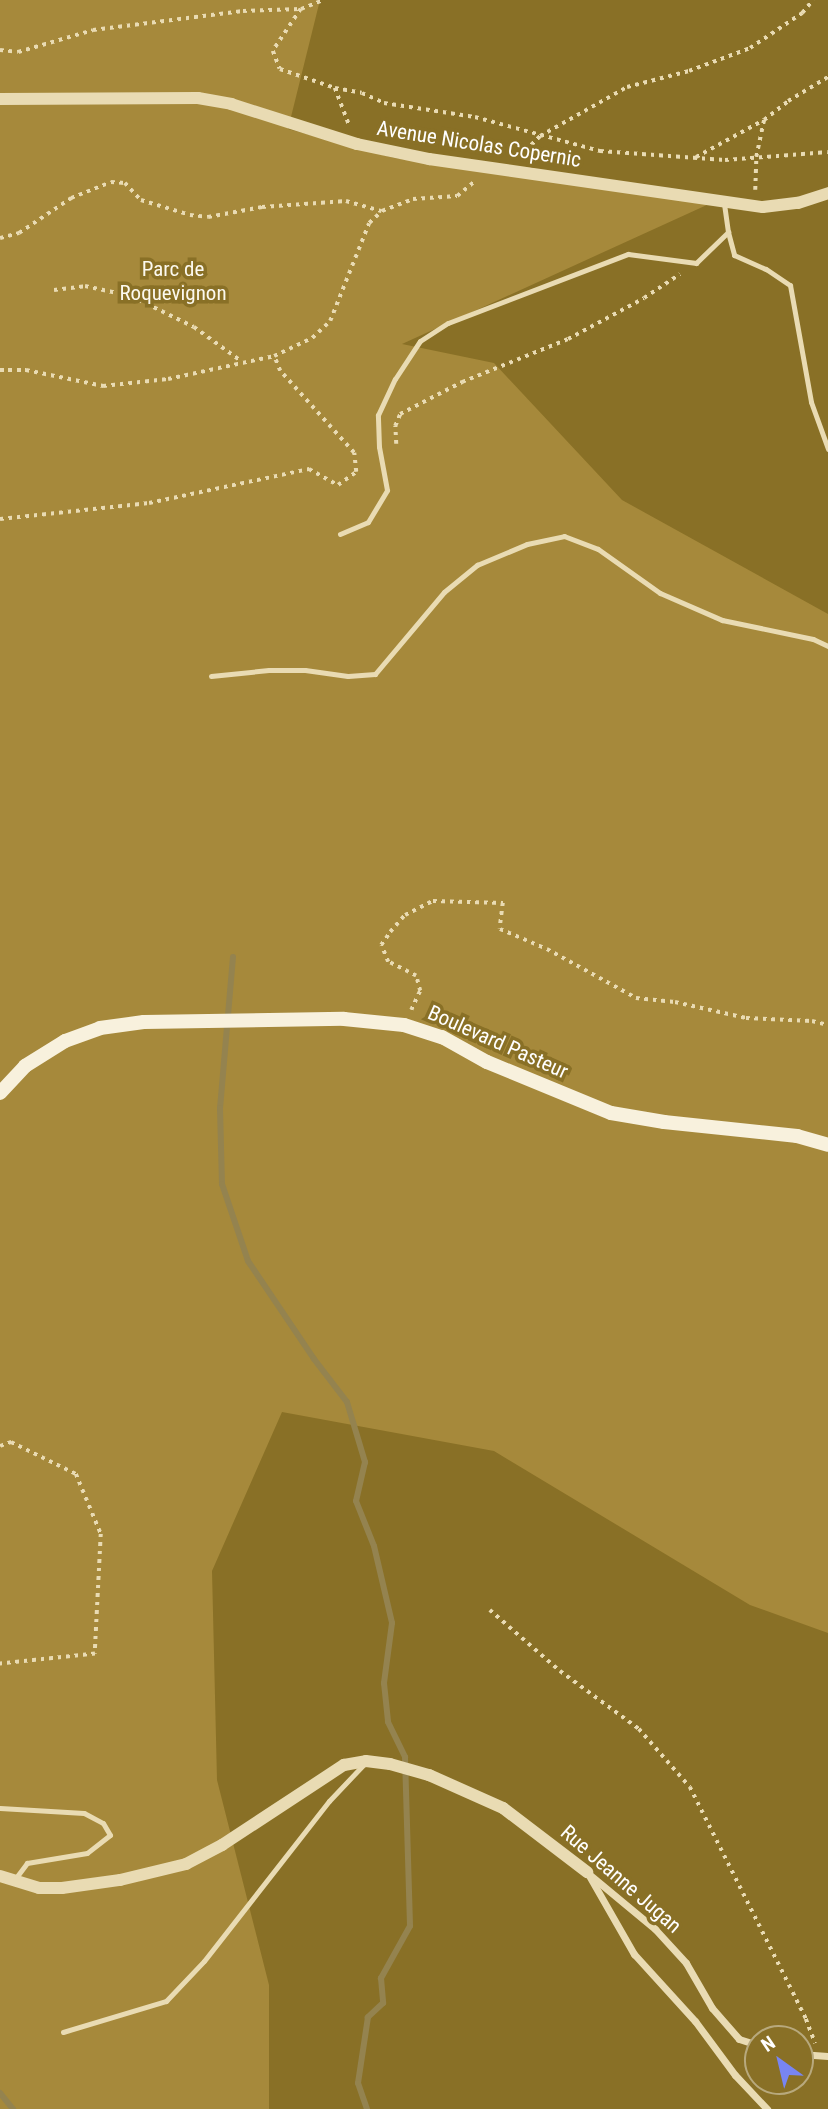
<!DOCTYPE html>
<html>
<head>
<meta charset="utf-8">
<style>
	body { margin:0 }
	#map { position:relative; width:828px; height:2109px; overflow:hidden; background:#897026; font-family:"Roboto Condensed",sans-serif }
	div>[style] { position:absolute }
	.green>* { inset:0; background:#a6893b }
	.stream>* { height:6px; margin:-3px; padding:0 3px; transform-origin:3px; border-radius:3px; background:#94834f }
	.path>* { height:3.5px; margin-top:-1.75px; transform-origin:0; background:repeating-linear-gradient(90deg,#e9dbb3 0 3.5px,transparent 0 8.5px) }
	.service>* { height:5px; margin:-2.5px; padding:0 2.5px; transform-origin:2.5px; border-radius:2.5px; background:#e9dbb3 }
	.minor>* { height:7px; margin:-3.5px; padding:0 3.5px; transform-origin:3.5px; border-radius:3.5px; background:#e9dbb3 }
	.tertiary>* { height:12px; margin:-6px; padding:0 6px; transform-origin:6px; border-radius:6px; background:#e9dbb3 }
	.secondary>* { height:14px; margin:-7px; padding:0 7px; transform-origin:7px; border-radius:7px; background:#f8f1dd }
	span { translate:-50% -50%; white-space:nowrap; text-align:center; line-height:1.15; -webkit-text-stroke:7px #897026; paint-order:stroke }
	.street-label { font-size:21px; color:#fff }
	.park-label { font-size:21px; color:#fcf9ef }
	.north { position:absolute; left:744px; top:2025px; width:70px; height:70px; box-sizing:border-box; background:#897026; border:2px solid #b8a97d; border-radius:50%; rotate:326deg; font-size:19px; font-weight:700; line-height:28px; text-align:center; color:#fff }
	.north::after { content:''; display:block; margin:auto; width:24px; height:32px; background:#7885f2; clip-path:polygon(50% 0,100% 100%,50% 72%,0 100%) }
</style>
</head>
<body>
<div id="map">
	<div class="green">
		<i style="clip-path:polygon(0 0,320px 0,288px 129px,394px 158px,709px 204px,402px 344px,494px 363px,622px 500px,828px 614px,828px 1633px,750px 1605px,494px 1451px,282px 1412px,212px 1571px,217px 1780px,269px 1985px,269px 2109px,0 2109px)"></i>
	</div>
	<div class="stream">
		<i style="left:233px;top:957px;width:152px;rotate:94.9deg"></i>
		<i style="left:220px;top:1108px;width:76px;rotate:88.5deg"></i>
		<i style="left:222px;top:1184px;width:81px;rotate:71.3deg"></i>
		<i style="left:248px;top:1261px;width:118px;rotate:56deg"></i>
		<i style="left:314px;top:1359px;width:54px;rotate:52.5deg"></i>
		<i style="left:347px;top:1402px;width:63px;rotate:73.3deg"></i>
		<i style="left:365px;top:1462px;width:40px;rotate:103deg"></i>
		<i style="left:356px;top:1501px;width:48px;rotate:68.2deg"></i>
		<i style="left:374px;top:1546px;width:79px;rotate:76.8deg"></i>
		<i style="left:392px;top:1623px;width:61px;rotate:97.6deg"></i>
		<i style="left:384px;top:1683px;width:39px;rotate:84deg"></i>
		<i style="left:388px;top:1722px;width:39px;rotate:64deg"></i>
		<i style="left:405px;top:1757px;width:169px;rotate:88.3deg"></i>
		<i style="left:410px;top:1926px;width:60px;rotate:119.1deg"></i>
		<i style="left:381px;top:1978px;width:25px;rotate:85deg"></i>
		<i style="left:383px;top:2003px;width:21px;rotate:137deg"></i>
		<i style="left:368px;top:2017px;width:67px;rotate:98.6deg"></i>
		<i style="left:358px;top:2083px;width:28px;rotate:71deg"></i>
		<i style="left:0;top:2093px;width:21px;rotate:51deg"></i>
	</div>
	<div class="path">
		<i style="left:301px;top:9px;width:50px;rotate:123.7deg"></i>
		<i style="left:273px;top:51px;width:19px;rotate:69deg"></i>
		<i style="left:280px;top:69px;width:58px;rotate:19.1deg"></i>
		<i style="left:335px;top:88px;width:39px;rotate:69deg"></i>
		<i style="left:0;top:50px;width:18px;rotate:6deg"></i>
		<i style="left:18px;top:52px;width:78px;rotate:-16.3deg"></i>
		<i style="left:93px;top:30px;width:151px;rotate:-7.2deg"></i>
		<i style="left:243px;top:11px;width:58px;rotate:-2deg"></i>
		<i style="left:301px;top:9px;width:24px;rotate:-22deg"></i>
		<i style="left:335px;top:88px;width:27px;rotate:10deg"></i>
		<i style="left:362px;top:93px;width:24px;rotate:24deg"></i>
		<i style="left:384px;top:103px;width:92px;rotate:8.7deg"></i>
		<i style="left:475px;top:117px;width:130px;rotate:15.2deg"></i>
		<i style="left:600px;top:151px;width:125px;rotate:4.1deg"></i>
		<i style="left:725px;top:160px;width:103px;rotate:-4.4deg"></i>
		<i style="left:519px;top:157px;width:30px;rotate:-45deg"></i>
		<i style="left:540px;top:136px;width:100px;rotate:-29.4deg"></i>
		<i style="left:627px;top:87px;width:64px;rotate:-14.5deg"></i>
		<i style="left:689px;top:71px;width:65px;rotate:-20.7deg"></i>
		<i style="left:750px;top:48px;width:63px;rotate:-33.9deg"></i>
		<i style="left:802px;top:13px;width:17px;rotate:-50deg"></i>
		<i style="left:696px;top:157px;width:77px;rotate:-28.6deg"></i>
		<i style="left:755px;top:190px;width:33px;rotate:-88deg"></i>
		<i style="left:756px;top:157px;width:38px;rotate:-78deg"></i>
		<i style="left:764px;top:120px;width:31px;rotate:-38deg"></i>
		<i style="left:788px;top:101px;width:47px;rotate:-31deg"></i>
		<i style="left:0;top:238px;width:20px;rotate:-15deg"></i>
		<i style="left:19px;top:233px;width:63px;rotate:-33.9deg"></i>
		<i style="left:71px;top:198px;width:43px;rotate:-21.8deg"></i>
		<i style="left:111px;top:182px;width:14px;rotate:4deg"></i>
		<i style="left:125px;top:183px;width:23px;rotate:47deg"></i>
		<i style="left:141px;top:200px;width:51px;rotate:17deg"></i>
		<i style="left:190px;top:215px;width:18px;rotate:6deg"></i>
		<i style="left:208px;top:217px;width:55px;rotate:-10.5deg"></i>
		<i style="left:262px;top:207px;width:84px;rotate:-4.1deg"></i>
		<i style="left:346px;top:201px;width:37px;rotate:16deg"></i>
		<i style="left:54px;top:290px;width:31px;rotate:-7deg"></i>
		<i style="left:85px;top:286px;width:47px;rotate:12.3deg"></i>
		<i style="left:131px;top:296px;width:70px;rotate:26.2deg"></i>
		<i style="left:194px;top:327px;width:58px;rotate:35.9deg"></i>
		<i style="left:0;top:370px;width:26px"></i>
		<i style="left:26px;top:370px;width:79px;rotate:11.7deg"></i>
		<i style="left:103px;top:386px;width:65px;rotate:-6.1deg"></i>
		<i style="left:168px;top:379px;width:108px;rotate:-12.2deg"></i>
		<i style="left:396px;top:444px;width:18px;rotate:-93deg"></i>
		<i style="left:395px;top:426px;width:13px;rotate:-67deg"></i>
		<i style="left:400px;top:414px;width:70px;rotate:-27.3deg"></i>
		<i style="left:462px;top:382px;width:114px;rotate:-22.1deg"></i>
		<i style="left:568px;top:339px;width:86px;rotate:-28.3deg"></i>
		<i style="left:644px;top:298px;width:43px;rotate:-33.7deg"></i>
		<i style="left:0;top:519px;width:150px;rotate:-6.1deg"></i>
		<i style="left:149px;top:503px;width:164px;rotate:-12deg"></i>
		<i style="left:309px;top:469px;width:33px;rotate:29deg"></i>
		<i style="left:338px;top:485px;width:22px;rotate:-36deg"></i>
		<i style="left:356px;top:472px;width:19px;rotate:-96deg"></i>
		<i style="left:354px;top:453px;width:110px;rotate:-132.1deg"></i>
		<i style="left:280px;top:371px;width:16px;rotate:-112deg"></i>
		<i style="left:274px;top:356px;width:42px;rotate:-25.3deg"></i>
		<i style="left:312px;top:338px;width:25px;rotate:-43deg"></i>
		<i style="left:330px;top:321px;width:105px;rotate:-68.3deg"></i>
		<i style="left:369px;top:223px;width:18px;rotate:-43deg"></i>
		<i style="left:382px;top:211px;width:33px;rotate:-21deg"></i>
		<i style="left:413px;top:199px;width:44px;rotate:-3.9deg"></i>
		<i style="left:457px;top:196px;width:23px;rotate:-40deg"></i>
		<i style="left:411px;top:1010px;width:21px;rotate:-65deg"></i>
		<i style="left:420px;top:991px;width:16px;rotate:-105deg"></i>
		<i style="left:416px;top:976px;width:31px;rotate:-153deg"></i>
		<i style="left:388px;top:962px;width:18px;rotate:-112deg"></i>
		<i style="left:381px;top:945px;width:16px;rotate:-55deg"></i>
		<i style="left:390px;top:932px;width:23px;rotate:-49deg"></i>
		<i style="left:405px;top:915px;width:31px;rotate:-27deg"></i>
		<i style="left:433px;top:901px;width:70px;rotate:1.6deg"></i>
		<i style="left:503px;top:903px;width:26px;rotate:97deg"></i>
		<i style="left:500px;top:929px;width:51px;rotate:23.1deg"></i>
		<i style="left:547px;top:949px;width:102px;rotate:28.8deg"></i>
		<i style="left:636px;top:998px;width:39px;rotate:6deg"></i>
		<i style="left:675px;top:1002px;width:73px;rotate:12.7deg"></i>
		<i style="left:746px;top:1018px;width:66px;rotate:2.6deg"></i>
		<i style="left:812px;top:1021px;width:16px;rotate:14deg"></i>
		<i style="left:0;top:1446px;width:12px;rotate:-20deg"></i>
		<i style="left:11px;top:1442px;width:72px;rotate:26.2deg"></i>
		<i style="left:76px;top:1474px;width:65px;rotate:67.4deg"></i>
		<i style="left:101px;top:1534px;width:120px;rotate:92.9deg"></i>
		<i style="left:95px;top:1654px;width:96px;rotate:174deg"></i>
		<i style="left:490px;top:1610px;width:93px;rotate:41.1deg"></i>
		<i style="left:560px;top:1671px;width:98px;rotate:36.3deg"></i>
		<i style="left:639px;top:1729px;width:77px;rotate:48.7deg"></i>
		<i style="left:690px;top:1787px;width:259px;rotate:63.4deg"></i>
		<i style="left:806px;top:2019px;width:26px;rotate:69deg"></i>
	</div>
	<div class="service">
		<i style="left:728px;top:232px;width:24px;rotate:75deg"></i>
		<i style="left:734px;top:255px;width:35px;rotate:24deg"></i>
		<i style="left:766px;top:269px;width:29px;rotate:34deg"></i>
		<i style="left:790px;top:285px;width:119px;rotate:79.8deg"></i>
		<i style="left:811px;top:402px;width:50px;rotate:70.1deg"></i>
		<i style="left:340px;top:534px;width:30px;rotate:-23deg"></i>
		<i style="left:368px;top:522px;width:37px;rotate:-59deg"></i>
		<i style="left:387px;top:490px;width:44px;rotate:-100.5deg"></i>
		<i style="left:379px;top:447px;width:32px;rotate:-92deg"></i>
		<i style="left:378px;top:415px;width:40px;rotate:-65deg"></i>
		<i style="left:395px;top:379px;width:45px;rotate:-56.7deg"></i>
		<i style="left:420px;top:341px;width:33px;rotate:-33deg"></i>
		<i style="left:448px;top:323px;width:193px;rotate:-21deg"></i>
		<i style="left:628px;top:254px;width:69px;rotate:7.5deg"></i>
		<i style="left:696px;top:263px;width:45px;rotate:-44.1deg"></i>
		<i style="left:728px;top:232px;width:29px;rotate:-98deg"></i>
		<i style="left:211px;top:676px;width:58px;rotate:-5.9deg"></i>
		<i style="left:269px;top:670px;width:36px"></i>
		<i style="left:305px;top:670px;width:43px;rotate:7.9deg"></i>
		<i style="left:348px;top:676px;width:27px;rotate:-4deg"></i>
		<i style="left:375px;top:674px;width:107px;rotate:-49.9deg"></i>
		<i style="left:444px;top:592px;width:43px;rotate:-39.3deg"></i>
		<i style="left:477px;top:565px;width:54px;rotate:-22.8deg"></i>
		<i style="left:527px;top:544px;width:38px;rotate:-12deg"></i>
		<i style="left:564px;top:536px;width:36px;rotate:21deg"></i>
		<i style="left:598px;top:549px;width:76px;rotate:35.4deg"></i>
		<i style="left:660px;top:593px;width:68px;rotate:23.5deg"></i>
		<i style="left:722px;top:620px;width:93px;rotate:11.8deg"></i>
		<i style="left:813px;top:639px;width:17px;rotate:25deg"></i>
		<i style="left:0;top:1808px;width:84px;rotate:3.4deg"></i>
		<i style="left:84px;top:1813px;width:21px;rotate:28deg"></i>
		<i style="left:103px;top:1823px;width:14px;rotate:60deg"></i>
		<i style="left:110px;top:1835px;width:29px;rotate:142deg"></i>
		<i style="left:87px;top:1853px;width:61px;rotate:170.5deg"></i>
		<i style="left:27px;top:1863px;width:20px;rotate:127deg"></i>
		<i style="left:63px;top:2032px;width:108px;rotate:-16.8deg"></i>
		<i style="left:166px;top:2001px;width:55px;rotate:-46.5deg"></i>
		<i style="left:204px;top:1961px;width:203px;rotate:-52deg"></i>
		<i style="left:329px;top:1801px;width:51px;rotate:-46.6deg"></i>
	</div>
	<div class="minor">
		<i style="left:587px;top:1872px;width:95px;rotate:60.2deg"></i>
		<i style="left:634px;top:1954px;width:91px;rotate:47.7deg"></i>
		<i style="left:695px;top:2021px;width:67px;rotate:53.5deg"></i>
		<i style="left:735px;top:2075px;width:47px;rotate:46.7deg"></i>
		<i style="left:590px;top:1875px;width:85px;rotate:39.7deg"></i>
		<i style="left:655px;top:1929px;width:46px;rotate:47.6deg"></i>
		<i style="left:686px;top:1963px;width:52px;rotate:60deg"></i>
		<i style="left:712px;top:2008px;width:41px;rotate:48.9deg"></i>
		<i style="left:739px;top:2039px;width:20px;rotate:18deg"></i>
		<i style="left:800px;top:2054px;width:28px;rotate:4deg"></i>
	</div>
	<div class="tertiary">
		<i style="left:0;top:99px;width:198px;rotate:-0.3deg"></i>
		<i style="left:198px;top:98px;width:34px;rotate:10deg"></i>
		<i style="left:231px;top:104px;width:132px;rotate:17.6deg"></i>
		<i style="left:357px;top:144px;width:74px;rotate:11.8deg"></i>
		<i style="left:429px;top:159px;width:337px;rotate:8.2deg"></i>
		<i style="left:763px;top:207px;width:35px;rotate:-7deg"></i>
		<i style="left:798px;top:203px;width:32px;rotate:-18deg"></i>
		<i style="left:0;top:1876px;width:41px;rotate:17.1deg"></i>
		<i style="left:39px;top:1888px;width:23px"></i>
		<i style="left:62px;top:1888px;width:59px;rotate:-7.9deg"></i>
		<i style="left:120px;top:1880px;width:68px;rotate:-13.6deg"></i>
		<i style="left:186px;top:1864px;width:41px;rotate:-27.8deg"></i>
		<i style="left:222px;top:1845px;width:146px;rotate:-33.3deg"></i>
		<i style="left:344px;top:1765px;width:22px;rotate:-10deg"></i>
		<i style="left:366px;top:1761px;width:24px;rotate:7deg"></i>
		<i style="left:390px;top:1764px;width:41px;rotate:15.8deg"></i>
		<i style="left:429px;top:1775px;width:81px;rotate:24deg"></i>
		<i style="left:503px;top:1808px;width:106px;rotate:37.3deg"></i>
	</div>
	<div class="secondary">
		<i style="left:0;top:1093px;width:37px;rotate:-47deg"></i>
		<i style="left:25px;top:1066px;width:47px;rotate:-32deg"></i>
		<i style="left:65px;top:1041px;width:37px;rotate:-20deg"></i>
		<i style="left:100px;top:1028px;width:44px;rotate:-7.8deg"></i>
		<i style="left:144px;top:1022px;width:200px;rotate:-0.9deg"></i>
		<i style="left:344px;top:1019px;width:60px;rotate:5.7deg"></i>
		<i style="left:404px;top:1025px;width:40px;rotate:18deg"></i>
		<i style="left:442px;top:1037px;width:51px;rotate:29.1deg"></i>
		<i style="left:487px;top:1062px;width:134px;rotate:22.4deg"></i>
		<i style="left:611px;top:1113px;width:54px;rotate:9.6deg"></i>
		<i style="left:664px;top:1122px;width:134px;rotate:6deg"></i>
		<i style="left:797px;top:1136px;width:32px;rotate:16deg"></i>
	</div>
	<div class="street-label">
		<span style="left:479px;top:144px;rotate:9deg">Avenue Nicolas Copernic</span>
		<span style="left:498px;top:1042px;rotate:24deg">Boulevard Pasteur</span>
		<span style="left:621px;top:1879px;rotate:41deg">Rue Jeanne Jugan</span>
	</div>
	<div class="park-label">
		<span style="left:173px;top:281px">Parc de<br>Roquevignon</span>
	</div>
	<div class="north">N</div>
</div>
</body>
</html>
